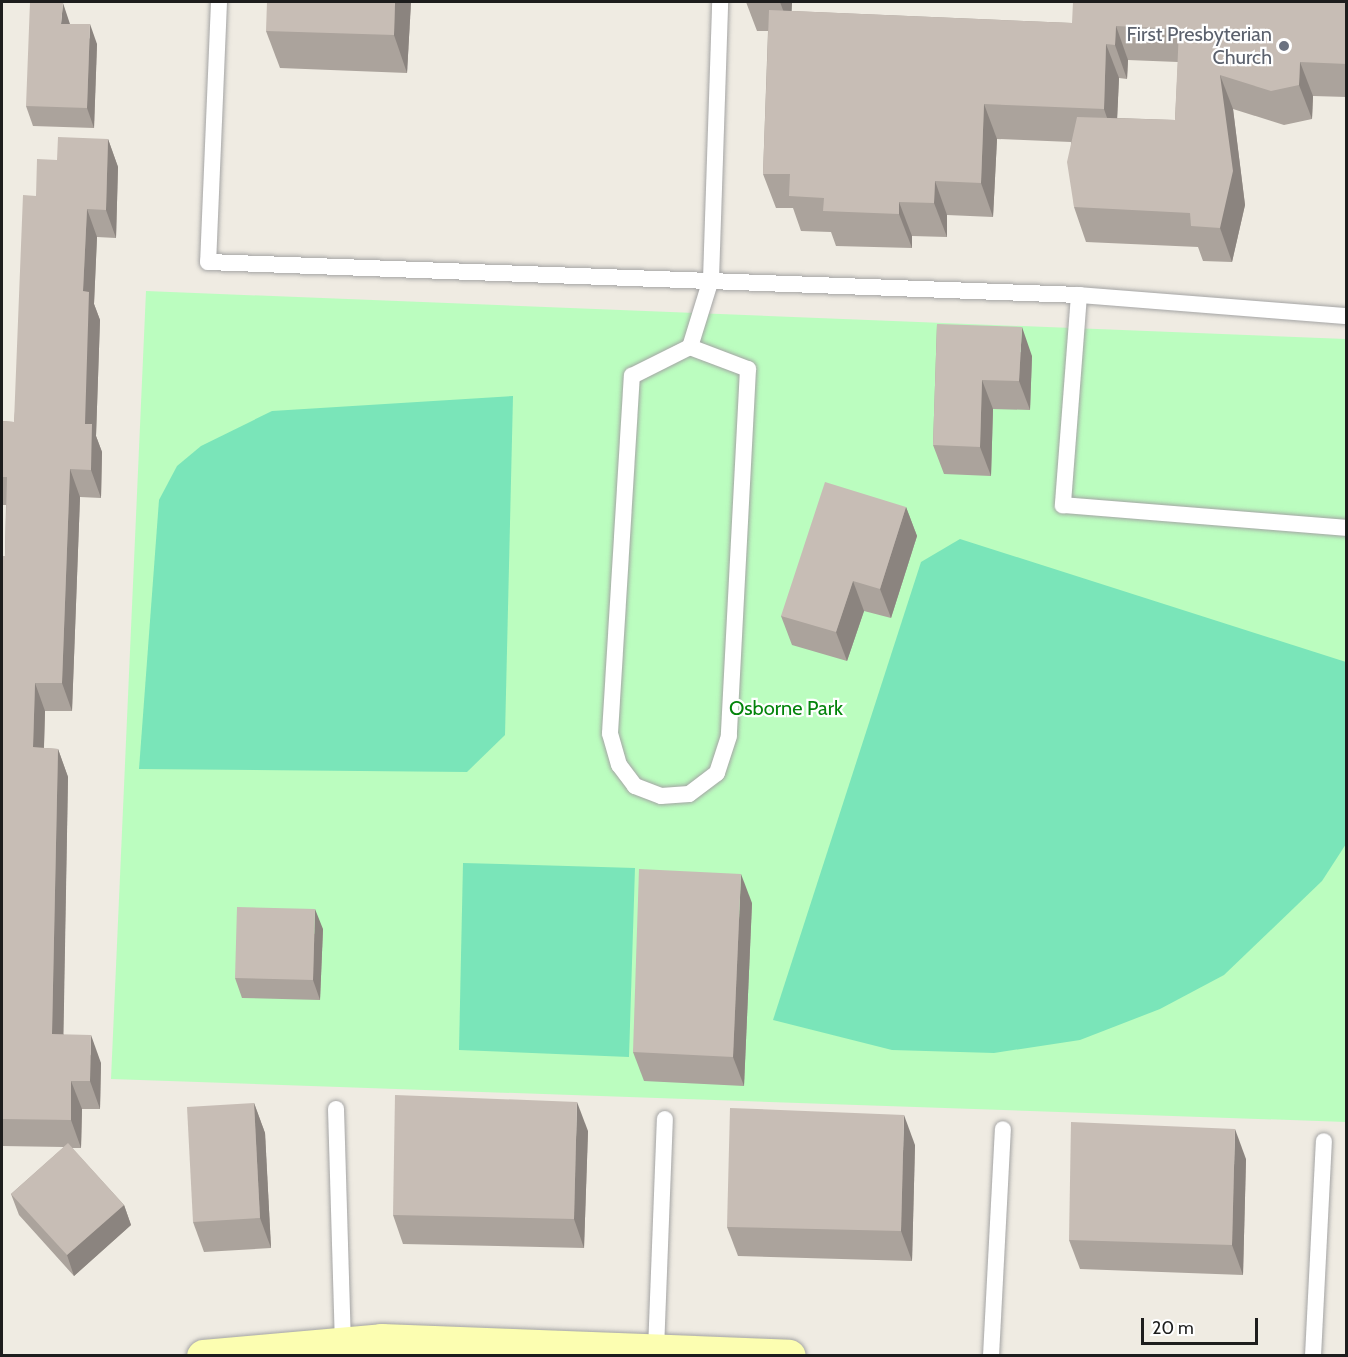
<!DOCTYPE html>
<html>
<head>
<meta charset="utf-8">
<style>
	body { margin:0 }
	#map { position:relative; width:1348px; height:1357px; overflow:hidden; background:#efebe2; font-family:Cabin,sans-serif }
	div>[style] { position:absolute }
	.park>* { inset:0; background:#bbfdbf }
	.pitch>* { inset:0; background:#7ae5b9 }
	.roads { filter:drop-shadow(0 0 2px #a4a4a4) drop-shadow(0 0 2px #a4a4a4) }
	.lane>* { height:16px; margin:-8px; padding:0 8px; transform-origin:8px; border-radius:8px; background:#fff }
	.secondary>* { height:33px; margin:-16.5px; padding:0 16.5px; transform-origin:16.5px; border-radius:16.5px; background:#fcfeb1 }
	.wall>* { inset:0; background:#aba39c }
	.shaded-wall>* { inset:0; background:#8b847f }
	.building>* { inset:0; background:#c7bdb5 }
	.dots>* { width:16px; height:16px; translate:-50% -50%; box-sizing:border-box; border:3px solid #fff; border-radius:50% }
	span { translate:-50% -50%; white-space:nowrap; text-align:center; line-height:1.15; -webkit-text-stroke:4.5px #fff; paint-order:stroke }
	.worship-label { font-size:20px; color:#5b616d }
	.right { translate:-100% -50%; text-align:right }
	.park-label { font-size:20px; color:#03840b }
	.frame { position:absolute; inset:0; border:3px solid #1d1d1d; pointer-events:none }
	.scale { position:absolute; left:1141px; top:1318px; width:117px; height:27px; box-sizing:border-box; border:3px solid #1d1d1d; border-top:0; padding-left:8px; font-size:18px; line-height:21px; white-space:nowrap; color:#1d1d1d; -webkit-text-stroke:4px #fff; paint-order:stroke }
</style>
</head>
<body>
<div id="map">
	<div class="park">
		<i style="clip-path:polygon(146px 291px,1346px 339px,1346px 1122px,111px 1079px)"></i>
	</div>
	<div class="pitch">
		<i style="clip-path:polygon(513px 396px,505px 735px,467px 772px,139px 769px,159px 500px,177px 466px,201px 446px,272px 411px)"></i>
		<i style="clip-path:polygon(960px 539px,1346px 662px,1346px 844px,1322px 881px,1224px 975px,1160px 1009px,1080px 1040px,994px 1053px,892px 1050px,773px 1020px,921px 562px)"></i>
		<i style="clip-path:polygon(463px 863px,635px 868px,629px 1057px,459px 1050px)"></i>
	</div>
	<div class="roads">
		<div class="lane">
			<i style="left:219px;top:2px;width:260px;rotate:92.4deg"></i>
			<i style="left:208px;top:262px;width:872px;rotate:2.17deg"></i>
			<i style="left:1079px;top:295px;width:268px;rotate:4.5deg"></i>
			<i style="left:1079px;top:295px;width:211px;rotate:94.4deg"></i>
			<i style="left:1063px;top:505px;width:284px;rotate:4.6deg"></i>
			<i style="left:690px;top:347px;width:62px;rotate:20.8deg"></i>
			<i style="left:748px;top:369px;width:367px;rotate:93deg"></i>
			<i style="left:729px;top:736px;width:39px;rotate:108deg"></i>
			<i style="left:717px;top:773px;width:35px;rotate:143deg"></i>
			<i style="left:689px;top:794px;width:28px;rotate:176deg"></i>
			<i style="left:661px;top:796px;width:28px;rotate:-159deg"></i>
			<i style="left:635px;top:786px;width:26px;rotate:-127deg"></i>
			<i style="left:619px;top:765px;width:33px;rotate:-106deg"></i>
			<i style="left:610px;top:733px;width:358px;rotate:-86.5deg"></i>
			<i style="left:632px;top:376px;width:65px;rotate:-26.6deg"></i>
			<i style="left:690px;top:347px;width:71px;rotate:-72.8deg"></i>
			<i style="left:711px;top:279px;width:277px;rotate:-88.1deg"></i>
			<i style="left:336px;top:1109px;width:233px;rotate:88.3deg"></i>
			<i style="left:656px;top:1350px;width:231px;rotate:-87.8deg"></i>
			<i style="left:991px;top:1356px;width:227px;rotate:-87deg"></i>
			<i style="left:1313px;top:1356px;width:215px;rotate:-87.1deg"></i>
		</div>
		<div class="secondary">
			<i style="left:203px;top:1356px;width:179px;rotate:-5.1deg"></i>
			<i style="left:381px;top:1340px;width:408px;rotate:2.2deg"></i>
		</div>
	</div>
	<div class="wall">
		<i style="clip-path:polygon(411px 2px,407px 73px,280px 68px,266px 31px)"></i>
		<i style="clip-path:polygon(evenodd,746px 2px,792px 2px,791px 11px,1072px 23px,1347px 2px,1347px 97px,1313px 96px,1312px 119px,1284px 125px,1233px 109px,1245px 205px,1232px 262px,1203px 261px,1198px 247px,1086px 242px,1074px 207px,1071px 142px,997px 139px,993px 217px,947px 215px,947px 237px,912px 236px,912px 248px,836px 246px,831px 232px,801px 231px,793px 208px,776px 208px,763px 174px,768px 31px,757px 31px,746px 2px,1128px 60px,1178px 62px,1175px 120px,1117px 118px,1119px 78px,1127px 79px,1128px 60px)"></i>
		<i style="clip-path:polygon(70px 24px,97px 44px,94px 128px,33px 126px,26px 106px)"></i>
		<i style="clip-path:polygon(108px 139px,118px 167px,116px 238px,97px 237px,94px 304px,100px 320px,96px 436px,102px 452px,101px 498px,80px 497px,72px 711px,45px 711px,44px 748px,58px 749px,68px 777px,63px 1034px,101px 1063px,100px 1109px,82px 1109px,81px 1148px,72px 1148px,124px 1205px,131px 1225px,74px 1276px,19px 1215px,11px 1194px,64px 1147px,2px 1146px,2px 556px,5px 556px,6px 505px,2px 505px,2px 421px,14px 422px,36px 196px,57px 160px)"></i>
		<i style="clip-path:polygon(937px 324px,1032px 356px,1030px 410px,993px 409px,991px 476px,944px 474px,933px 445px)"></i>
		<i style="clip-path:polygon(906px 507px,917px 536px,891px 618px,864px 611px,847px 661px,792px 645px,781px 616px)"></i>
		<i style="clip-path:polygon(752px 903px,744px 1086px,644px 1081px,633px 1052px)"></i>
		<i style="clip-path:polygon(323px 929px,320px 1000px,242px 998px,235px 978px)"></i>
		<i style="clip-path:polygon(254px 1103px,265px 1133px,271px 1248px,204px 1252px,193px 1222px)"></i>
		<i style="clip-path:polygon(588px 1131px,584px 1248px,403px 1244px,393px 1215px)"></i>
		<i style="clip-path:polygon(915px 1145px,912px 1261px,738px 1256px,727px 1227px)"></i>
		<i style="clip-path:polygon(1246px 1159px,1243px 1275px,1080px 1269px,1069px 1240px)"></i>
	</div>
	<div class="shaded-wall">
		<i style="clip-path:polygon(395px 2px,411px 2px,407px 73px,394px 35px)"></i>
		<i style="clip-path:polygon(780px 2px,792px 2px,791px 31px)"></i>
		<i style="clip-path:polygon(63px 3px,70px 24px,61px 24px)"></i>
		<i style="clip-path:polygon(90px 24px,97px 44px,94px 128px,87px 108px)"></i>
		<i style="clip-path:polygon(1116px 26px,1128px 60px,1127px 79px,1115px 45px)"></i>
		<i style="clip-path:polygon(1106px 44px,1119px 78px,1116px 144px,1104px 109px)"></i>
		<i style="clip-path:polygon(1300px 62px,1313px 96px,1312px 119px,1299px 85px)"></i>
		<i style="clip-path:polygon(1220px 75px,1233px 109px,1245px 205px,1232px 262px,1220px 228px)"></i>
		<i style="clip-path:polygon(984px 104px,997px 139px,993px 217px,981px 183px)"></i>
		<i style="clip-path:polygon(108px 139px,118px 167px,116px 238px,106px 210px)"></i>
		<i style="clip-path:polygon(935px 181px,947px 215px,947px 237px,934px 203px)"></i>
		<i style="clip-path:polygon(899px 202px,912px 236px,912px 248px,899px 214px)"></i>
		<i style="clip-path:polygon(87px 209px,97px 237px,94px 304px,100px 320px,96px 436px,102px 452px,101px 498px,91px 470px,85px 424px,83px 291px)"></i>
		<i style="clip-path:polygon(1022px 327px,1032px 356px,1030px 410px,1019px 381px)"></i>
		<i style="clip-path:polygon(982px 380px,993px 409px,991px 476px,980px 447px)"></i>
		<i style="clip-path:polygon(70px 469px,80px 497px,72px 711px,62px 683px)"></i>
		<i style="clip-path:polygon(906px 507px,917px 536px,891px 618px,880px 589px)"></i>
		<i style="clip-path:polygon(853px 581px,864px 611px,847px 661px,836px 632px)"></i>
		<i style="clip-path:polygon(35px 683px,45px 711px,43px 776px,33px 747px)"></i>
		<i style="clip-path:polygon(58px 749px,68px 777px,63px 1062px,52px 1034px)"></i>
		<i style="clip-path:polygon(741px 874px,752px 903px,744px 1086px,733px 1057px)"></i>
		<i style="clip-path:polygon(315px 909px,323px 929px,320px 1000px,313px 980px)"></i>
		<i style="clip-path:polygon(91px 1035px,101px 1063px,100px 1109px,90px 1081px)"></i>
		<i style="clip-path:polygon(71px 1081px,82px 1109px,81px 1148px,71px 1120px)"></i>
		<i style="clip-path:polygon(577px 1102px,588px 1131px,584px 1248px,574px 1219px)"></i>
		<i style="clip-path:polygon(254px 1103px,265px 1133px,271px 1248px,260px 1218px)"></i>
		<i style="clip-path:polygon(904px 1115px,915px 1145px,912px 1261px,901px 1231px)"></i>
		<i style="clip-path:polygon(1235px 1129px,1246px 1159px,1243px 1275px,1232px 1245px)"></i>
		<i style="clip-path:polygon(124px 1205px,131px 1225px,74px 1276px,67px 1255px)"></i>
	</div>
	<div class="building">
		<i style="clip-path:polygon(30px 2px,63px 3px,61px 24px,90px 24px,87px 108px,26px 106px)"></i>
		<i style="clip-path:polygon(267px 2px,395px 2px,394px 35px,266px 31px)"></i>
		<i style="clip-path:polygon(1073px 2px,1347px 2px,1347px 64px,1300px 62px,1299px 85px,1271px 91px,1220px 75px,1233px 171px,1220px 228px,1191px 226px,1190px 213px,1074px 207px,1067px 162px,1077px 117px,1175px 120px,1179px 29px,1116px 26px,1115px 45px,1106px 44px,1104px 109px,984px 104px,981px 183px,935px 181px,934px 203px,899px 202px,899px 214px,823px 211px,824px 198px,789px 196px,790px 174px,763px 174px,769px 10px,1072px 23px)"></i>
		<i style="clip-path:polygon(58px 137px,108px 139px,106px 210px,87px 209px,83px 291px,89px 292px,85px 424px,92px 424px,91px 470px,70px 469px,62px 683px,35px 683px,33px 747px,58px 749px,52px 1034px,91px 1035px,90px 1081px,71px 1081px,71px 1120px,2px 1119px,2px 556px,5px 556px,7px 477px,2px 477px,2px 421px,14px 422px,23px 195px,36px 196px,37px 159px,57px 160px)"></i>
		<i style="clip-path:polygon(937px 324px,1022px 327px,1019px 381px,982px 380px,980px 447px,933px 445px)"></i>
		<i style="clip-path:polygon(825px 482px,906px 507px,880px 589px,853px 581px,836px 632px,781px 616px)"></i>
		<i style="clip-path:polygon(639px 869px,741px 874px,733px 1057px,633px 1052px)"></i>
		<i style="clip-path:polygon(237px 907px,315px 909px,313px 980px,235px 978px)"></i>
		<i style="clip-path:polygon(395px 1095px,577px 1102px,574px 1219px,393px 1215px)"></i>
		<i style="clip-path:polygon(254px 1103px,260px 1218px,193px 1222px,187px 1107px)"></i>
		<i style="clip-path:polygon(730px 1108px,904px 1115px,901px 1231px,727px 1227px)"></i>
		<i style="clip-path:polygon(1071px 1122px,1235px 1129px,1232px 1245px,1069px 1240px)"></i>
		<i style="clip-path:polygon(68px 1143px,124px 1205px,67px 1255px,11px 1194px)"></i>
	</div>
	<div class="dots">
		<i style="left:1284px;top:46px;background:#6b7280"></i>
	</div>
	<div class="worship-label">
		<span class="right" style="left:1272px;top:46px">First Presbyterian<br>Church</span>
	</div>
	<div class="park-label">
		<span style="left:786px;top:708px">Osborne Park</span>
	</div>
	<div class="frame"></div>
	<div class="scale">20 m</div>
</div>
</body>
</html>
